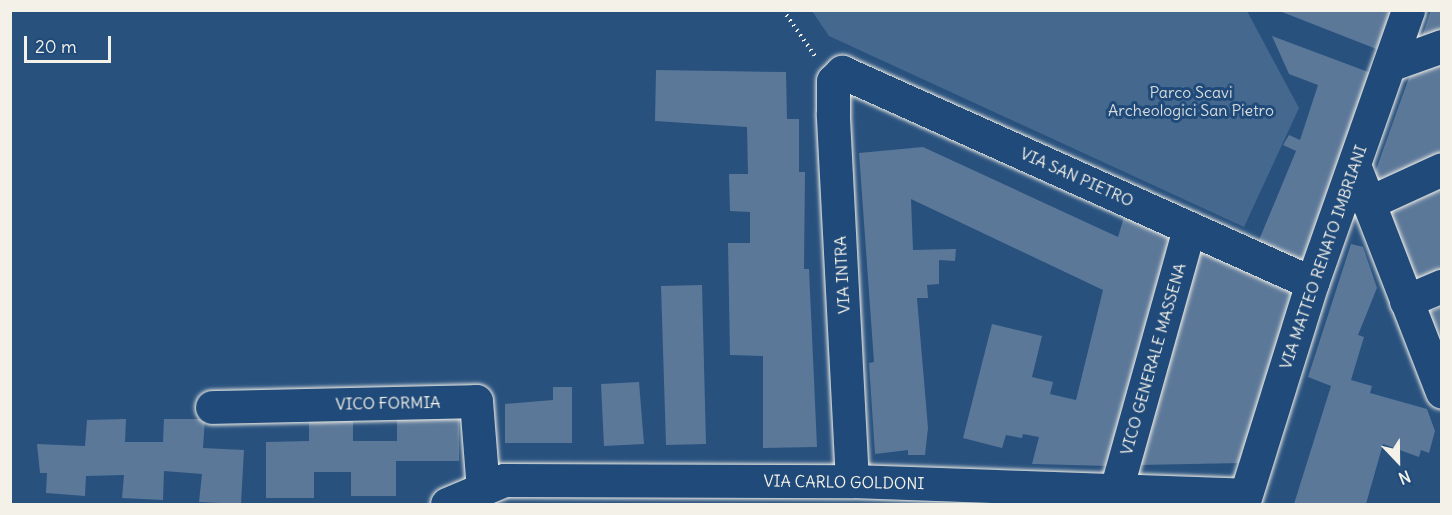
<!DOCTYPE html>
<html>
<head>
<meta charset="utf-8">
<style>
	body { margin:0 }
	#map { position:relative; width:1452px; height:515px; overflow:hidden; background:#28517e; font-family:Delius,sans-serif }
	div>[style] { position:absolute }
	.green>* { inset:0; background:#45688e }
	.building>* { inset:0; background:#5b7899 }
	.path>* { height:4px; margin-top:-2px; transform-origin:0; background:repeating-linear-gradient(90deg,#f4f1e8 0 1.5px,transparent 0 6px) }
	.roads { filter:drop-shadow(0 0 2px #f4f1e8) drop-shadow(0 0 2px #f4f1e8) }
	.street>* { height:33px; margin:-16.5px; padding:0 16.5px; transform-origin:16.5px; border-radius:16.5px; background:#1f4a7a }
	.secondary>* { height:33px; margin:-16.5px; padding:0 16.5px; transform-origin:16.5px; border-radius:16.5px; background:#1f4a7a }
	span { translate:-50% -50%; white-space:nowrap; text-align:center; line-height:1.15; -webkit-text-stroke:6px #1f4a7a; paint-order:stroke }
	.park-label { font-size:16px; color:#dadcda }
	.street-label { font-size:16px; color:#f4f1e8 }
	.frame { position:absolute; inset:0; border:12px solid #f4f1e8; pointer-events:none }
	.north { position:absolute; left:1368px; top:431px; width:60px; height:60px; -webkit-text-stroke:4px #1f4a7a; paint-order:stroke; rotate:158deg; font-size:16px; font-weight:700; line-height:24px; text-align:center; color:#f4f1e8 }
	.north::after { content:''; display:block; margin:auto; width:21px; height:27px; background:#f4f1e8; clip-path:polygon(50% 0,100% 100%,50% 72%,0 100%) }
	.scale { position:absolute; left:24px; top:36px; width:87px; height:27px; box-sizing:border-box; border:3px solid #f4f1e8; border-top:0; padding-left:8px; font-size:18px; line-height:21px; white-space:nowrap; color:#f4f1e8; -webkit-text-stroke:4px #1f4a7a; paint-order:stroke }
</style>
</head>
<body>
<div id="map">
	<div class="green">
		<i style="clip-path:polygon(812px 11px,1247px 11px,1299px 108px,1244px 227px,829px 36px)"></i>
	</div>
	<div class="building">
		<i style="clip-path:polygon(1277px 10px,1392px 10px,1379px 50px)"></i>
		<i style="clip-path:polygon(1431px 10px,1442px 10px,1442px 35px,1422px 37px)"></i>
		<i style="clip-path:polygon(1272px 36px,1371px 73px,1303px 263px,1257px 245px,1296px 151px,1283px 145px,1289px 135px,1300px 140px,1318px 85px,1289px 74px)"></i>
		<i style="clip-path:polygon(1442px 62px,1442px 155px,1371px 184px,1411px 72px)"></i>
		<i style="clip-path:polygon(656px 70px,786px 72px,787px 119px,799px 119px,799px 172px,805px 172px,804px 269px,809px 269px,817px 447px,763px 448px,763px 356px,730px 355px,728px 243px,750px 243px,750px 212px,730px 211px,729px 174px,748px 174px,747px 127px,655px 121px)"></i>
		<i style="clip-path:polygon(923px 147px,1118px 237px,1124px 217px,1171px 237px,1109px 466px,1032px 464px,1039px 437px,1023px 434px,1022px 438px,1006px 435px,1002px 448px,963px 438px,992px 324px,1042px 336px,1032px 377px,1053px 382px,1050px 394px,1076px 400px,1103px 290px,911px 199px,913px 250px,956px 249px,955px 261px,939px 260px,939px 284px,927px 285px,928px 298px,917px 298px,928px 428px,925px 455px,908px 455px,908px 450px,875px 454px,869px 363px,874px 362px,859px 153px)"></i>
		<i style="clip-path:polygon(1442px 184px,1442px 279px,1415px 291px,1382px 210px)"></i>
		<i style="clip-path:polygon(1351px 244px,1363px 247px,1377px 288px,1358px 335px,1364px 337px,1351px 380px,1372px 386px,1370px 393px,1427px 409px,1435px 431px,1429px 453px,1421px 450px,1419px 457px,1383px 444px,1366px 504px,1294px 504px,1331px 386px,1308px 377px)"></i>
		<i style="clip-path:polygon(1195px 247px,1295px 287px,1243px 463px,1139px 465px)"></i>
		<i style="clip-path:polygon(702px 285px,706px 444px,666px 445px,661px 286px)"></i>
		<i style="clip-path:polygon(1442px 306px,1442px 356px,1425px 314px)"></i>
		<i style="clip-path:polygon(639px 382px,644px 444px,604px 446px,601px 384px)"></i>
		<i style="clip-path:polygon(553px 387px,572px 387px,572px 443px,505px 443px,505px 404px,553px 400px)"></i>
		<i style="clip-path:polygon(397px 415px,459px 415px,459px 461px,396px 461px,396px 496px,351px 496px,351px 472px,314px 472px,314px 498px,266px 498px,266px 442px,309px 441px,309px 418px,353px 418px,353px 441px,397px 441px)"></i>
		<i style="clip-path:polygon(126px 419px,125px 442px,163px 442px,164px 419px,205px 419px,203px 448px,244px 450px,241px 504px,199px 502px,202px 474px,164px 471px,163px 500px,122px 498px,124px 475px,86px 476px,85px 496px,46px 493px,47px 473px,40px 473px,37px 444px,85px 446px,87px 420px)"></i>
	</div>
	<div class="path">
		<i style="left:783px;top:10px;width:56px;rotate:55.2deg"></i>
	</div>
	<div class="roads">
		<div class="street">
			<i style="left:1389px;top:65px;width:56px;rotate:-19.7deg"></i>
			<i style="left:1354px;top:165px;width:243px;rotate:68.8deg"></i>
			<i style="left:1368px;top:203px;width:81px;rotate:-24.7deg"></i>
			<i style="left:1406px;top:301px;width:39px;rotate:-23deg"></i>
			<i style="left:212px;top:407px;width:264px;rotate:-1.3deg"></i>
			<i style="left:476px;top:401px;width:88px;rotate:85.5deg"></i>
			<i style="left:852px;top:481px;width:368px;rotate:-93deg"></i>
			<i style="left:833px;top:113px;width:32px;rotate:-90deg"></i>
			<i style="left:833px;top:81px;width:13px;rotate:-45deg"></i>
			<i style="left:842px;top:72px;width:515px;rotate:24.18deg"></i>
			<i style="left:1116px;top:490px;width:272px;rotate:-74.4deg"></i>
		</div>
		<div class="secondary">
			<i style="left:447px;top:504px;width:62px;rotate:-22.8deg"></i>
			<i style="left:504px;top:480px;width:348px;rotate:0.2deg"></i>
			<i style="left:852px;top:481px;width:393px;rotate:2deg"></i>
			<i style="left:1243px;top:504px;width:232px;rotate:-72.7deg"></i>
			<i style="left:1312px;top:283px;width:289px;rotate:-70.6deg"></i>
		</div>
	</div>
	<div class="park-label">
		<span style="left:1191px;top:101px">Parco Scavi<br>Archeologici San Pietro</span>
	</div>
	<div class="street-label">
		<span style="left:1077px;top:177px;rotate:24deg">VIA SAN PIETRO</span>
		<span style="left:1323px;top:257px;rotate:-71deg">VIA MATTEO RENATO IMBRIANI</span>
		<span style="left:842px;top:275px;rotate:-93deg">VIA INTRA</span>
		<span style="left:1153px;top:359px;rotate:-74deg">VICO GENERALE MASSENA</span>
		<span style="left:388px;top:403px;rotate:-1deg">VICO FORMIA</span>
		<span style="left:844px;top:482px;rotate:1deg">VIA CARLO GOLDONI</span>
	</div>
	<div class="frame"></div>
	<div class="north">N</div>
	<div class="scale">20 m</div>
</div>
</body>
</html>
